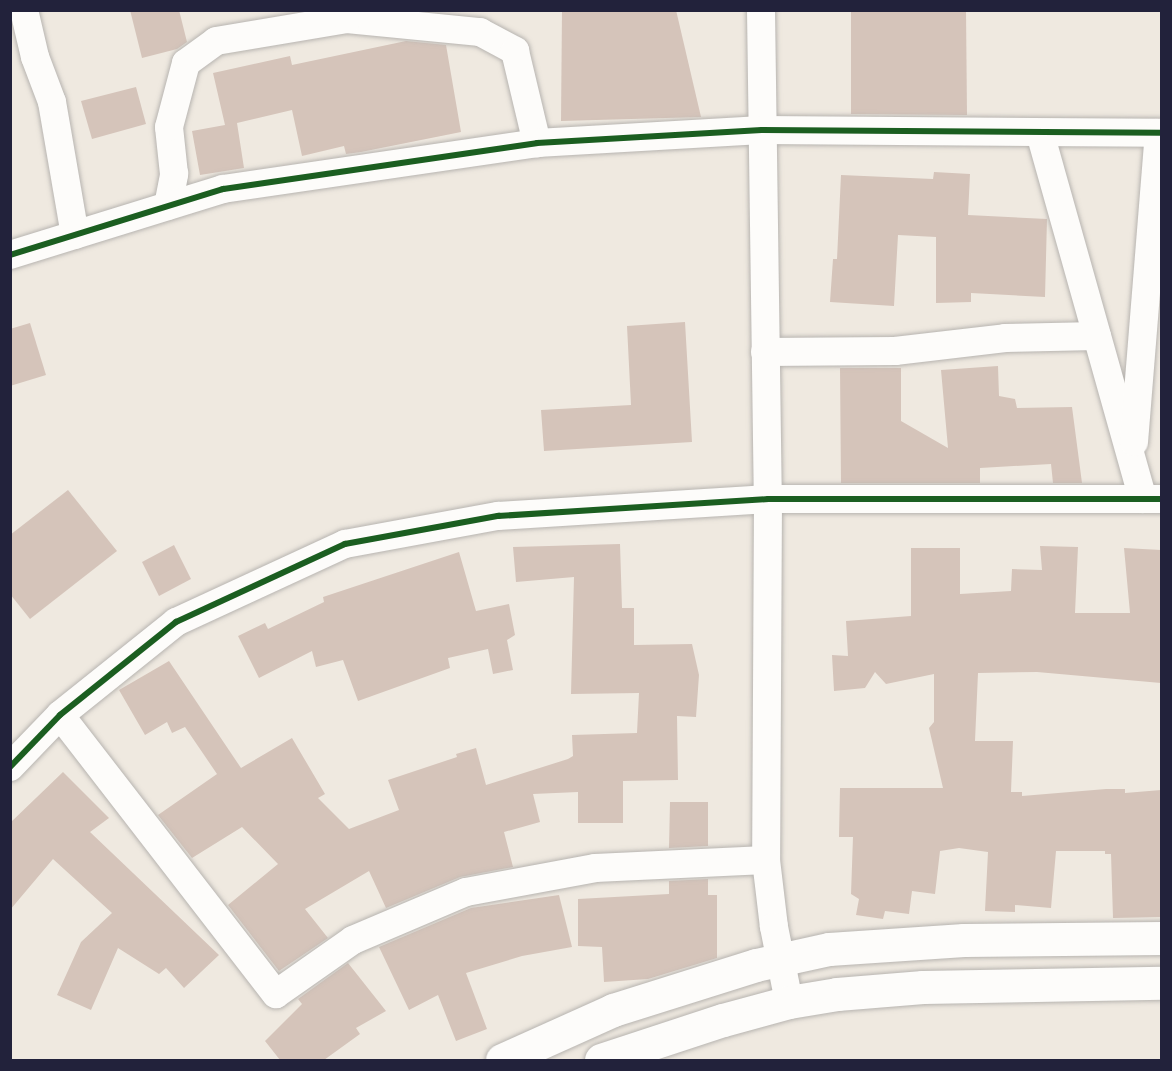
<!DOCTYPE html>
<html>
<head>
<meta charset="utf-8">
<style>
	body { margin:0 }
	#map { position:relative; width:1172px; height:1071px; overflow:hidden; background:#efe9e0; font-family:"Old Standard TT",serif }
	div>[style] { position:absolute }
	.building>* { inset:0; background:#d5c4ba }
	.roads { filter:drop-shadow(0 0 2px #b7b4b0) drop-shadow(0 0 2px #b7b4b0) }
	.minor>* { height:28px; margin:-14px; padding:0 14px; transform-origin:14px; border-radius:14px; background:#fdfcfa }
	.tertiary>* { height:33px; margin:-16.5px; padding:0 16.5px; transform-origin:16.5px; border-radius:16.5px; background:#fdfcfa }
	.cycleway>* { height:6px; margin:-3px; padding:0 3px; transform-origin:3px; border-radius:3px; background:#1b5e20 }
	span { translate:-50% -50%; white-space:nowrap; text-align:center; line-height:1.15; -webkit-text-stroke:5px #f6f6f2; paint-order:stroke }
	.frame { position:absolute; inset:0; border:12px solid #22223b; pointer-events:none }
</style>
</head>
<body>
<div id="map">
	<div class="building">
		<i style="clip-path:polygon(130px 10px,179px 10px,187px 42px,177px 49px,142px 58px)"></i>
		<i style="clip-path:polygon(562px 10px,676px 10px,701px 117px,561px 121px)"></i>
		<i style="clip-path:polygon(851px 10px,966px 10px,967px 115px,851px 114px)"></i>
		<i style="clip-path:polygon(406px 41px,446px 45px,461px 132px,361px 152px,346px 154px,344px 146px,302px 156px,292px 110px,237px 123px,244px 168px,200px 175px,192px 131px,225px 125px,213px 73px,290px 56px,292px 65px)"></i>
		<i style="clip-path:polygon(136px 87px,146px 124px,92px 139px,81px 101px)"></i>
		<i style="clip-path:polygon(934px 172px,970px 174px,968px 215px,1047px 219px,1045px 297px,971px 293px,971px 302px,936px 303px,936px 237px,898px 235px,894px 306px,830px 302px,833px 259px,837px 259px,841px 175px,933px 179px)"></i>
		<i style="clip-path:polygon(685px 322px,692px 442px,544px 451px,541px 410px,631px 405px,627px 326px)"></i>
		<i style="clip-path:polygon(30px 323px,46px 375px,10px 386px,10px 329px)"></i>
		<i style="clip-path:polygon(998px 366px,999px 396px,1015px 399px,1017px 408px,1072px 407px,1082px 483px,1053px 483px,1051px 464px,980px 468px,980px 483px,841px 483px,840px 368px,901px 368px,901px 421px,948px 448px,941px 370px)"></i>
		<i style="clip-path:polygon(68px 490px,117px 551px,30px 619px,10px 594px,10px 535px)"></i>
		<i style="clip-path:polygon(620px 544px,622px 608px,634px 608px,634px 645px,692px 644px,699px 675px,696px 717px,677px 716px,678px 780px,623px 781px,623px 823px,578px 823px,578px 792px,533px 794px,540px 822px,504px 832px,513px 867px,460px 877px,386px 908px,369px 871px,305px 909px,328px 938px,279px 971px,228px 905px,278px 864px,242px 827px,192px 858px,158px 815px,217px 774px,185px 727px,172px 733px,167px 722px,145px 735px,119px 690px,169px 661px,241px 768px,292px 738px,325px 794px,318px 798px,349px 829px,399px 810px,388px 780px,457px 757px,456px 754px,476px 748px,486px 785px,568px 759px,573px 756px,572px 735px,637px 733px,639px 693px,571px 694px,574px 577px,516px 582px,513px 547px)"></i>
		<i style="clip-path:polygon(174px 545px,191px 579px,159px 596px,142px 562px)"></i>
		<i style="clip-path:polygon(1040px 546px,1078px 547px,1075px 613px,1130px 613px,1124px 548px,1161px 550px,1161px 683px,1037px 672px,978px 673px,975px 741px,1013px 741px,1011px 792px,1022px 792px,1022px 796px,1106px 789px,1125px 789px,1125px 793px,1161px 790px,1161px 917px,1113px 918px,1111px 854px,1105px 854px,1105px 851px,1056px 851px,1051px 908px,1015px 905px,1015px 912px,985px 911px,988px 852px,959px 848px,940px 851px,935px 894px,912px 891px,909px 914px,885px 911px,883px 919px,856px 915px,859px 899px,851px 894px,853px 837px,839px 837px,840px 788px,943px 788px,929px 728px,934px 722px,934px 674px,886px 684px,875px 672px,865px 688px,834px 691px,832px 655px,848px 656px,846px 621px,911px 616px,911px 548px,960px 548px,960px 594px,1011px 591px,1012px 569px,1042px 570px)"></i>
		<i style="clip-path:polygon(459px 552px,476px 611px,509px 604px,515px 635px,507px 640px,513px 670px,493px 674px,488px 649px,448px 658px,450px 668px,358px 701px,343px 660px,316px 667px,312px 651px,259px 678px,238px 636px,265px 623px,268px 629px,324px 602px,323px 597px)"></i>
		<i style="clip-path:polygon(63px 772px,109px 818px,90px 832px,219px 955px,184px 988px,166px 968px,159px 974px,118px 948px,91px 1010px,57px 995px,81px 942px,112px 913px,53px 859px,10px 910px,10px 823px)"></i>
		<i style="clip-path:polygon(670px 802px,708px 802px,708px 846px,669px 848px)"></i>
		<i style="clip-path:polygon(708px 879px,708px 895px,717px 895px,717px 958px,648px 979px,604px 982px,602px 947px,578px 946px,578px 899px,669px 894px,669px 881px)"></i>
		<i style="clip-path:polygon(559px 895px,572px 947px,522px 956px,466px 973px,487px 1029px,456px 1041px,438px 995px,409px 1010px,379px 947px,471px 908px)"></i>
		<i style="clip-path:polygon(348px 963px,386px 1011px,356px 1028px,360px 1034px,324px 1060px,280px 1060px,265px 1041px,302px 1004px,298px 999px)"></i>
	</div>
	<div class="roads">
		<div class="minor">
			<i style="left:24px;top:10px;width:48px;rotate:76.8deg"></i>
			<i style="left:35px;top:57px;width:48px;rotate:69.3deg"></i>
			<i style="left:52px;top:102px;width:135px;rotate:80.2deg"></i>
			<i style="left:761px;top:10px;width:489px;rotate:89.2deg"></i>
			<i style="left:768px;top:499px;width:361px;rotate:90.3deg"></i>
			<i style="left:766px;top:860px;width:67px;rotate:83.2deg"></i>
			<i style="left:774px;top:927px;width:76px;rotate:78.7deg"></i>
			<i style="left:347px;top:19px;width:134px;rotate:5.6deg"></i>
			<i style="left:480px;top:32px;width:40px;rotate:28deg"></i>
			<i style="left:515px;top:51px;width:95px;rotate:76.6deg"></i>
			<i style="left:1040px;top:133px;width:380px;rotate:74.3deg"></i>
			<i style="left:168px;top:206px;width:33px;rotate:-79deg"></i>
			<i style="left:174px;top:174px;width:47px;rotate:-96.1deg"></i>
			<i style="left:169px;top:127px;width:66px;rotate:-75.1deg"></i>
			<i style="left:186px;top:63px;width:37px;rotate:-36deg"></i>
			<i style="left:216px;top:41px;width:133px;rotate:-9.5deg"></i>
			<i style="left:347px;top:19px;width:9px;rotate:-77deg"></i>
			<i style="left:10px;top:255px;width:223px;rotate:-17.2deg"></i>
			<i style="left:223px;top:189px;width:317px;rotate:-8.3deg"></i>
			<i style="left:537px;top:143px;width:225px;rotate:-3.3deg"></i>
			<i style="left:762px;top:130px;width:400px;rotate:0.4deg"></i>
			<i style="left:765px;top:352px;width:130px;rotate:-0.4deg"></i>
			<i style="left:895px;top:351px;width:111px;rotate:-6.7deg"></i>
			<i style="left:1005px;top:338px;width:92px;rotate:-1.2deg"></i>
			<i style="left:1134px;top:442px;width:310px;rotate:-85.4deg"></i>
			<i style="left:60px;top:715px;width:353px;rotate:52.3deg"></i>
			<i style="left:276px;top:994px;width:94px;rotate:-35deg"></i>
			<i style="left:353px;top:940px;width:123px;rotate:-23deg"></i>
			<i style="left:466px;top:892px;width:131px;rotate:-10.5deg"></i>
			<i style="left:595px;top:868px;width:171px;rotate:-2.7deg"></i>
			<i style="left:10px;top:767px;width:72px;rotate:-46.1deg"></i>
			<i style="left:60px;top:715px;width:149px;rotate:-38.7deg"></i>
			<i style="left:176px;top:622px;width:186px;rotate:-24.8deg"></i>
			<i style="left:345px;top:544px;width:156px;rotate:-10.4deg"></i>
			<i style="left:498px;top:516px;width:271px;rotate:-3.6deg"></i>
			<i style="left:768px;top:499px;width:394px"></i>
		</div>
		<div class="tertiary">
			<i style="left:502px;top:1060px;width:122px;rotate:-24.2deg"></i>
			<i style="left:613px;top:1010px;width:150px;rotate:-17.5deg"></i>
			<i style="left:756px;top:965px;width:75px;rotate:-12.4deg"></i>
			<i style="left:829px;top:949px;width:135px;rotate:-3.8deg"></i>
			<i style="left:964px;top:940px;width:198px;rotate:-0.6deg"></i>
			<i style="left:601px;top:1060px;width:128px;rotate:-18.2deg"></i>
			<i style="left:723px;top:1020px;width:68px;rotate:-15.3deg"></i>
			<i style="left:789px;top:1002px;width:49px;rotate:-9.5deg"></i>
			<i style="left:837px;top:994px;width:86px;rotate:-4.7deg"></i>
			<i style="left:923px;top:987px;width:239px;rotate:-1deg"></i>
		</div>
	</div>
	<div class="cycleway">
		<i style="left:10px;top:255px;width:223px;rotate:-17.2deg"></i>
		<i style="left:223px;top:189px;width:317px;rotate:-8.3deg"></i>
		<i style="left:537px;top:143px;width:225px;rotate:-3.3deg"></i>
		<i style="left:762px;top:130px;width:400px;rotate:0.4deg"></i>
		<i style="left:10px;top:767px;width:72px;rotate:-46.1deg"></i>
		<i style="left:60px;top:715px;width:149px;rotate:-38.7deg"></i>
		<i style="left:176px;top:622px;width:186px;rotate:-24.8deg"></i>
		<i style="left:345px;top:544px;width:156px;rotate:-10.4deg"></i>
		<i style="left:498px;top:516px;width:271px;rotate:-3.6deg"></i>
		<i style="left:768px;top:499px;width:394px"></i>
	</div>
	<div class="frame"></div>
</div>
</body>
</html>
